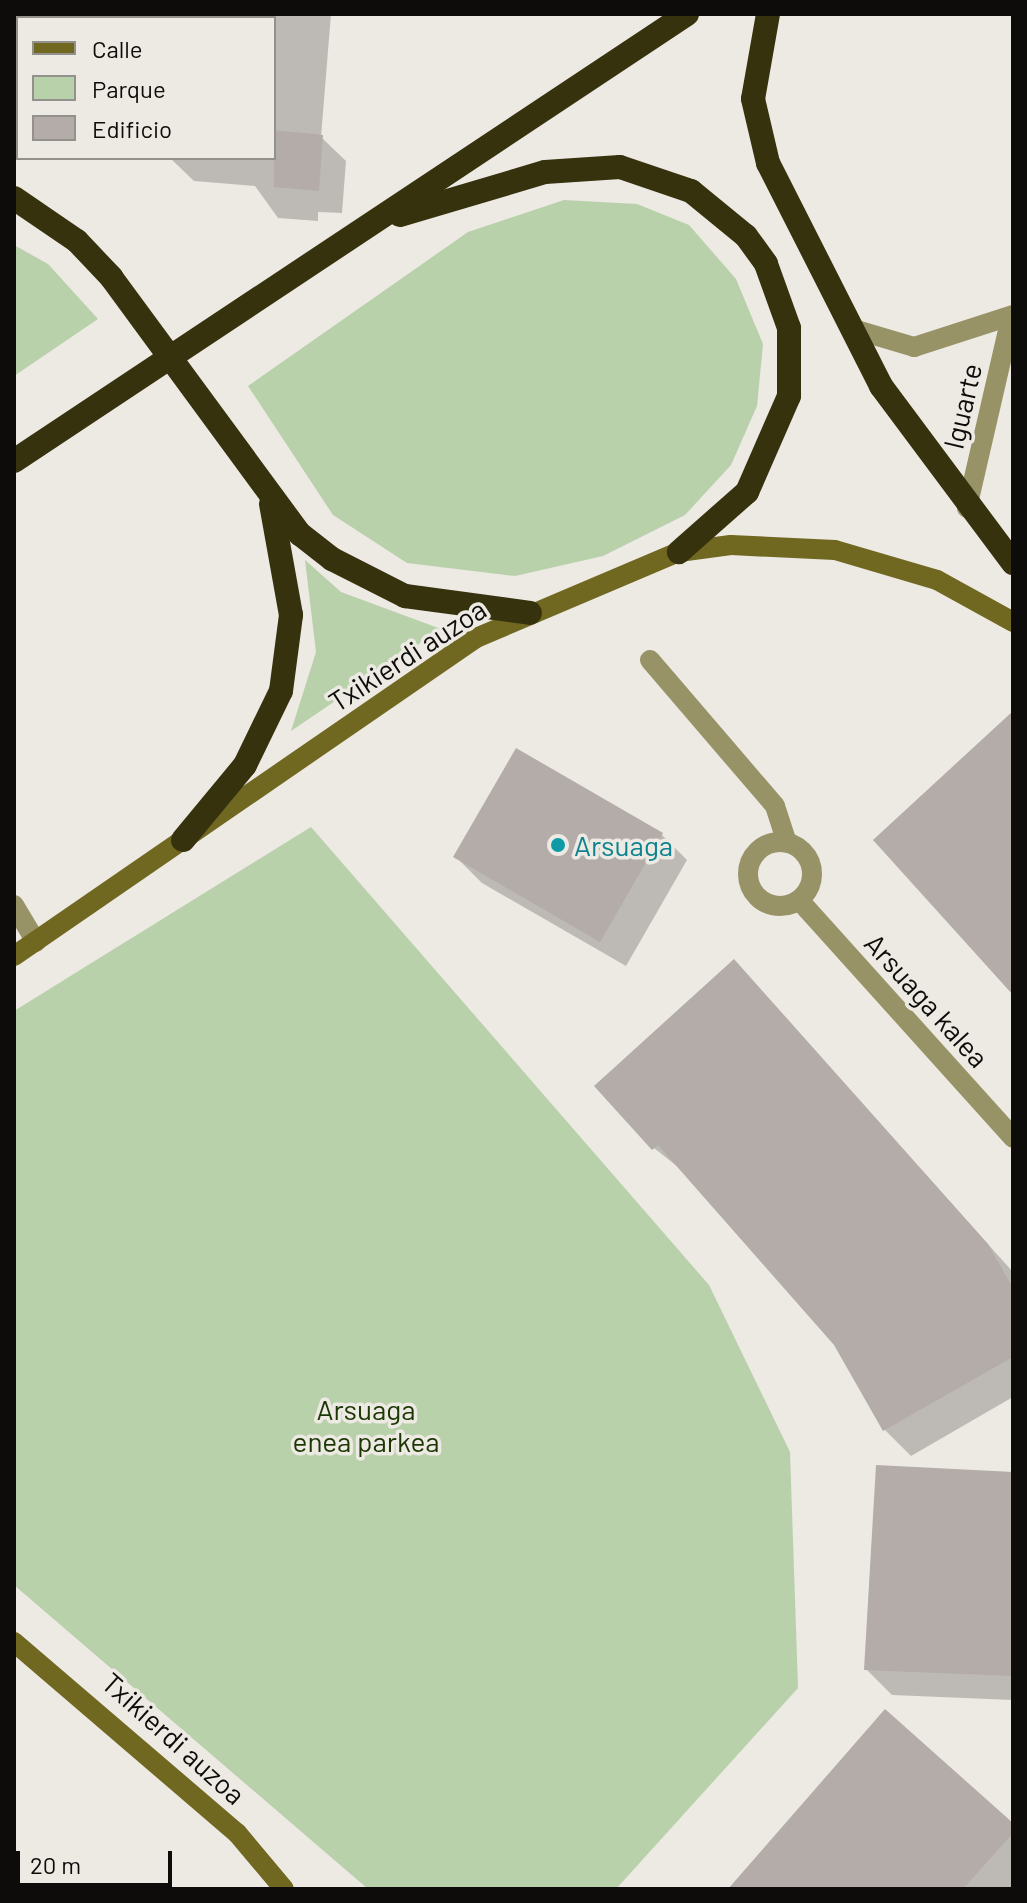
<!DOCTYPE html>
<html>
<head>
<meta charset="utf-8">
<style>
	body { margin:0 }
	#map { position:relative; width:1027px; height:1903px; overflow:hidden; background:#ede9e3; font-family:Barlow,sans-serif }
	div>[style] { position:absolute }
	.green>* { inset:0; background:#b8d1ab }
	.shadow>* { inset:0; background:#0003 }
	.building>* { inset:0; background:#b3aca9 }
	.lane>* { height:20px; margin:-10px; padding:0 10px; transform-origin:10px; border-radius:10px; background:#979367 }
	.street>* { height:20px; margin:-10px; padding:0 10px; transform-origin:10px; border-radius:10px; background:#979367 }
	.street>.ring { margin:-10px; padding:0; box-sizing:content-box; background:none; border:20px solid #979367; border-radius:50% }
	.secondary>* { height:20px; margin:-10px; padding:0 10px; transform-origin:10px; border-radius:10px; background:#706821 }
	.highway>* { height:24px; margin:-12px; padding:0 12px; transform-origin:12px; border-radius:12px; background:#36320e }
	.dots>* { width:22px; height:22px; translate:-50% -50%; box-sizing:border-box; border:4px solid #ede9e3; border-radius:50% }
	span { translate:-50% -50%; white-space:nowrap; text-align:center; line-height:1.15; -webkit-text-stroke:7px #ede9e3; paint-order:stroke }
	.street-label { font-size:28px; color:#0d0c0a }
	.culture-label { font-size:28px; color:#0d838f }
	.left { translate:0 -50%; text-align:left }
	.park-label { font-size:28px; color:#1b3703 }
	.frame { position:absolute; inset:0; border:16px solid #0d0c0a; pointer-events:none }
	.legend { position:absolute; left:16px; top:16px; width:260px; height:144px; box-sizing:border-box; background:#ede9e3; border:2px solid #93918c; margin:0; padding:10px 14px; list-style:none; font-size:24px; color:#0d0c0a }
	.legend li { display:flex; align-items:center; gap:16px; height:40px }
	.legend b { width:40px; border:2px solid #93918c }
	.scale { position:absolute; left:16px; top:1851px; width:156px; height:36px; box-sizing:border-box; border:4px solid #0d0c0a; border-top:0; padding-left:10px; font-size:24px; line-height:28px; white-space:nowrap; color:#0d0c0a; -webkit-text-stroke:6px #ede9e3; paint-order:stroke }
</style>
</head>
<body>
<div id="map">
	<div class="green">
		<i style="clip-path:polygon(564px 200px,637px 204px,689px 225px,736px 279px,763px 344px,757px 406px,731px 465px,685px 515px,603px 556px,515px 576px,407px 563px,333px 515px,248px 386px,468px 232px)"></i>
		<i style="clip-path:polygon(14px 245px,48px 264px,98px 319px,14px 376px)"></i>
		<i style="clip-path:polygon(305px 560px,341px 592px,441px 629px,291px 731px,316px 652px)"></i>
		<i style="clip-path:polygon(311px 827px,709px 1285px,790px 1452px,798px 1688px,616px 1889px,368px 1889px,14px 1585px,14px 1011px)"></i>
	</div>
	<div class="shadow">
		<i style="clip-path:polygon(14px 14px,44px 18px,18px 18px,18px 58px)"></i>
		<i style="clip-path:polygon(226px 14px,331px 14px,321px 137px,346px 161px,342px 213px,318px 212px,318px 221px,278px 218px,255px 186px,194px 181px,170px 158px,274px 158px,274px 18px)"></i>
		<i style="clip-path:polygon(661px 834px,687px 860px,626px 966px,482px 883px,456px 857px)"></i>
		<i style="clip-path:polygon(734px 962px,1013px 1272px,1013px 1397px,911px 1456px,885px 1430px,836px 1344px,683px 1171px,654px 1148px)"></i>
		<i style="clip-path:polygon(1013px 1474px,1013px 1700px,892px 1695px,866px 1669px)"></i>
		<i style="clip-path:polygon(1013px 1825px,1012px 1889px,732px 1889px)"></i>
	</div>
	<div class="building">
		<i style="clip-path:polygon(274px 130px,323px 135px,319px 191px,274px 187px)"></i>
		<i style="clip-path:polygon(1013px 711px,1013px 995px,873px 840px)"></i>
		<i style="clip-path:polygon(516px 748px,663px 833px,600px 942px,453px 857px)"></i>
		<i style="clip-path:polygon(734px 959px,988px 1244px,1013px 1288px,1013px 1357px,883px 1431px,834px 1345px,658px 1145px,652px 1150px,594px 1086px)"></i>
		<i style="clip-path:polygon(876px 1465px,1013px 1472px,1013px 1676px,864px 1670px)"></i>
		<i style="clip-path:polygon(885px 1709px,1013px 1823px,1013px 1833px,963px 1889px,728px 1889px)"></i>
	</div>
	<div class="lane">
		<i style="left:850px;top:328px;width:67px;rotate:16.5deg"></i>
		<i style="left:914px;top:347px;width:104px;rotate:-17.9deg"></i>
		<i style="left:967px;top:508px;width:196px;rotate:-77deg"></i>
		<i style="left:14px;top:905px;width:43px;rotate:59.3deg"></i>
	</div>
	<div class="street">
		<i style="left:650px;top:660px;width:192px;rotate:49.4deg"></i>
		<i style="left:775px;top:806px;width:38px;rotate:72deg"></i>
		<i class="ring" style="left:748px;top:842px;width:44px;height:44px"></i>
		<i style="left:799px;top:900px;width:320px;rotate:48deg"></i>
	</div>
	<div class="secondary">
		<i style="left:14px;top:956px;width:561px;rotate:-34.54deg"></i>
		<i style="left:476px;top:638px;width:220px;rotate:-23deg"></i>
		<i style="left:679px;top:552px;width:52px;rotate:-7.7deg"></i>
		<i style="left:731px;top:545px;width:104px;rotate:2.8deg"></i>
		<i style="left:835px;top:550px;width:106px;rotate:16.4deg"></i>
		<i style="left:937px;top:580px;width:87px;rotate:28.9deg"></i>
		<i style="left:14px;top:1642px;width:294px;rotate:40.6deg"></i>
		<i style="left:237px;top:1833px;width:73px;rotate:50deg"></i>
	</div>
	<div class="highway">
		<i style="left:768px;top:14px;width:86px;rotate:100deg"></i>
		<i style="left:753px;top:99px;width:66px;rotate:76.8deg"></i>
		<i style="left:768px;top:163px;width:250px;rotate:63.1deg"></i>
		<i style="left:881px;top:386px;width:221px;rotate:53.3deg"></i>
		<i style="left:14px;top:198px;width:76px;rotate:34.3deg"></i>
		<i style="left:77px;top:241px;width:50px;rotate:46.6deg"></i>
		<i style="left:111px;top:277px;width:319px;rotate:53.7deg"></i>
		<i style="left:300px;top:534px;width:41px;rotate:38deg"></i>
		<i style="left:332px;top:559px;width:82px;rotate:26.9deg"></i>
		<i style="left:405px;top:596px;width:126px;rotate:7.7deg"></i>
		<i style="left:400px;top:215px;width:151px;rotate:-16.5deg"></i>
		<i style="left:545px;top:172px;width:75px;rotate:-3.8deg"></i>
		<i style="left:620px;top:167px;width:75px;rotate:18.7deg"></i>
		<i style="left:691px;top:191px;width:71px;rotate:39.3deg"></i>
		<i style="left:746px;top:236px;width:34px;rotate:54deg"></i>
		<i style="left:766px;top:264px;width:68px;rotate:70.2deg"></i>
		<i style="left:789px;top:328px;width:68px;rotate:90deg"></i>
		<i style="left:789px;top:396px;width:105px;rotate:113.6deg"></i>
		<i style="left:747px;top:492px;width:91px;rotate:138.6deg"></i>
		<i style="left:14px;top:461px;width:808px;rotate:-33.59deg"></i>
		<i style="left:183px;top:840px;width:97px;rotate:-50.4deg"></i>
		<i style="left:245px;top:765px;width:82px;rotate:-64.1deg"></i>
		<i style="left:281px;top:691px;width:77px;rotate:-82.5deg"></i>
		<i style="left:291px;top:615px;width:113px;rotate:-100.2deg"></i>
	</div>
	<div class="dots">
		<i style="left:558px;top:845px;background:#0f9aa8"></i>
	</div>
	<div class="street-label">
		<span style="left:962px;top:406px;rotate:-77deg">Iguarte</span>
		<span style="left:407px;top:655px;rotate:-33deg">Txikierdi auzoa</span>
		<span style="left:927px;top:1000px;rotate:48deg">Arsuaga kalea</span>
		<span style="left:174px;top:1738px;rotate:42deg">Txikierdi auzoa</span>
	</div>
	<div class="culture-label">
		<span class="left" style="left:574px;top:845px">Arsuaga</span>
	</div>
	<div class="park-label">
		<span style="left:366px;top:1425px">Arsuaga<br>enea parkea</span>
	</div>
	<div class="frame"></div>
	<ul class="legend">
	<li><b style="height:10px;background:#706821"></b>Calle</li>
	<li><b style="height:22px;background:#b8d1ab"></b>Parque</li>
	<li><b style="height:22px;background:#b3aca9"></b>Edificio</li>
	</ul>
	<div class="scale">20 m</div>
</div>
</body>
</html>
